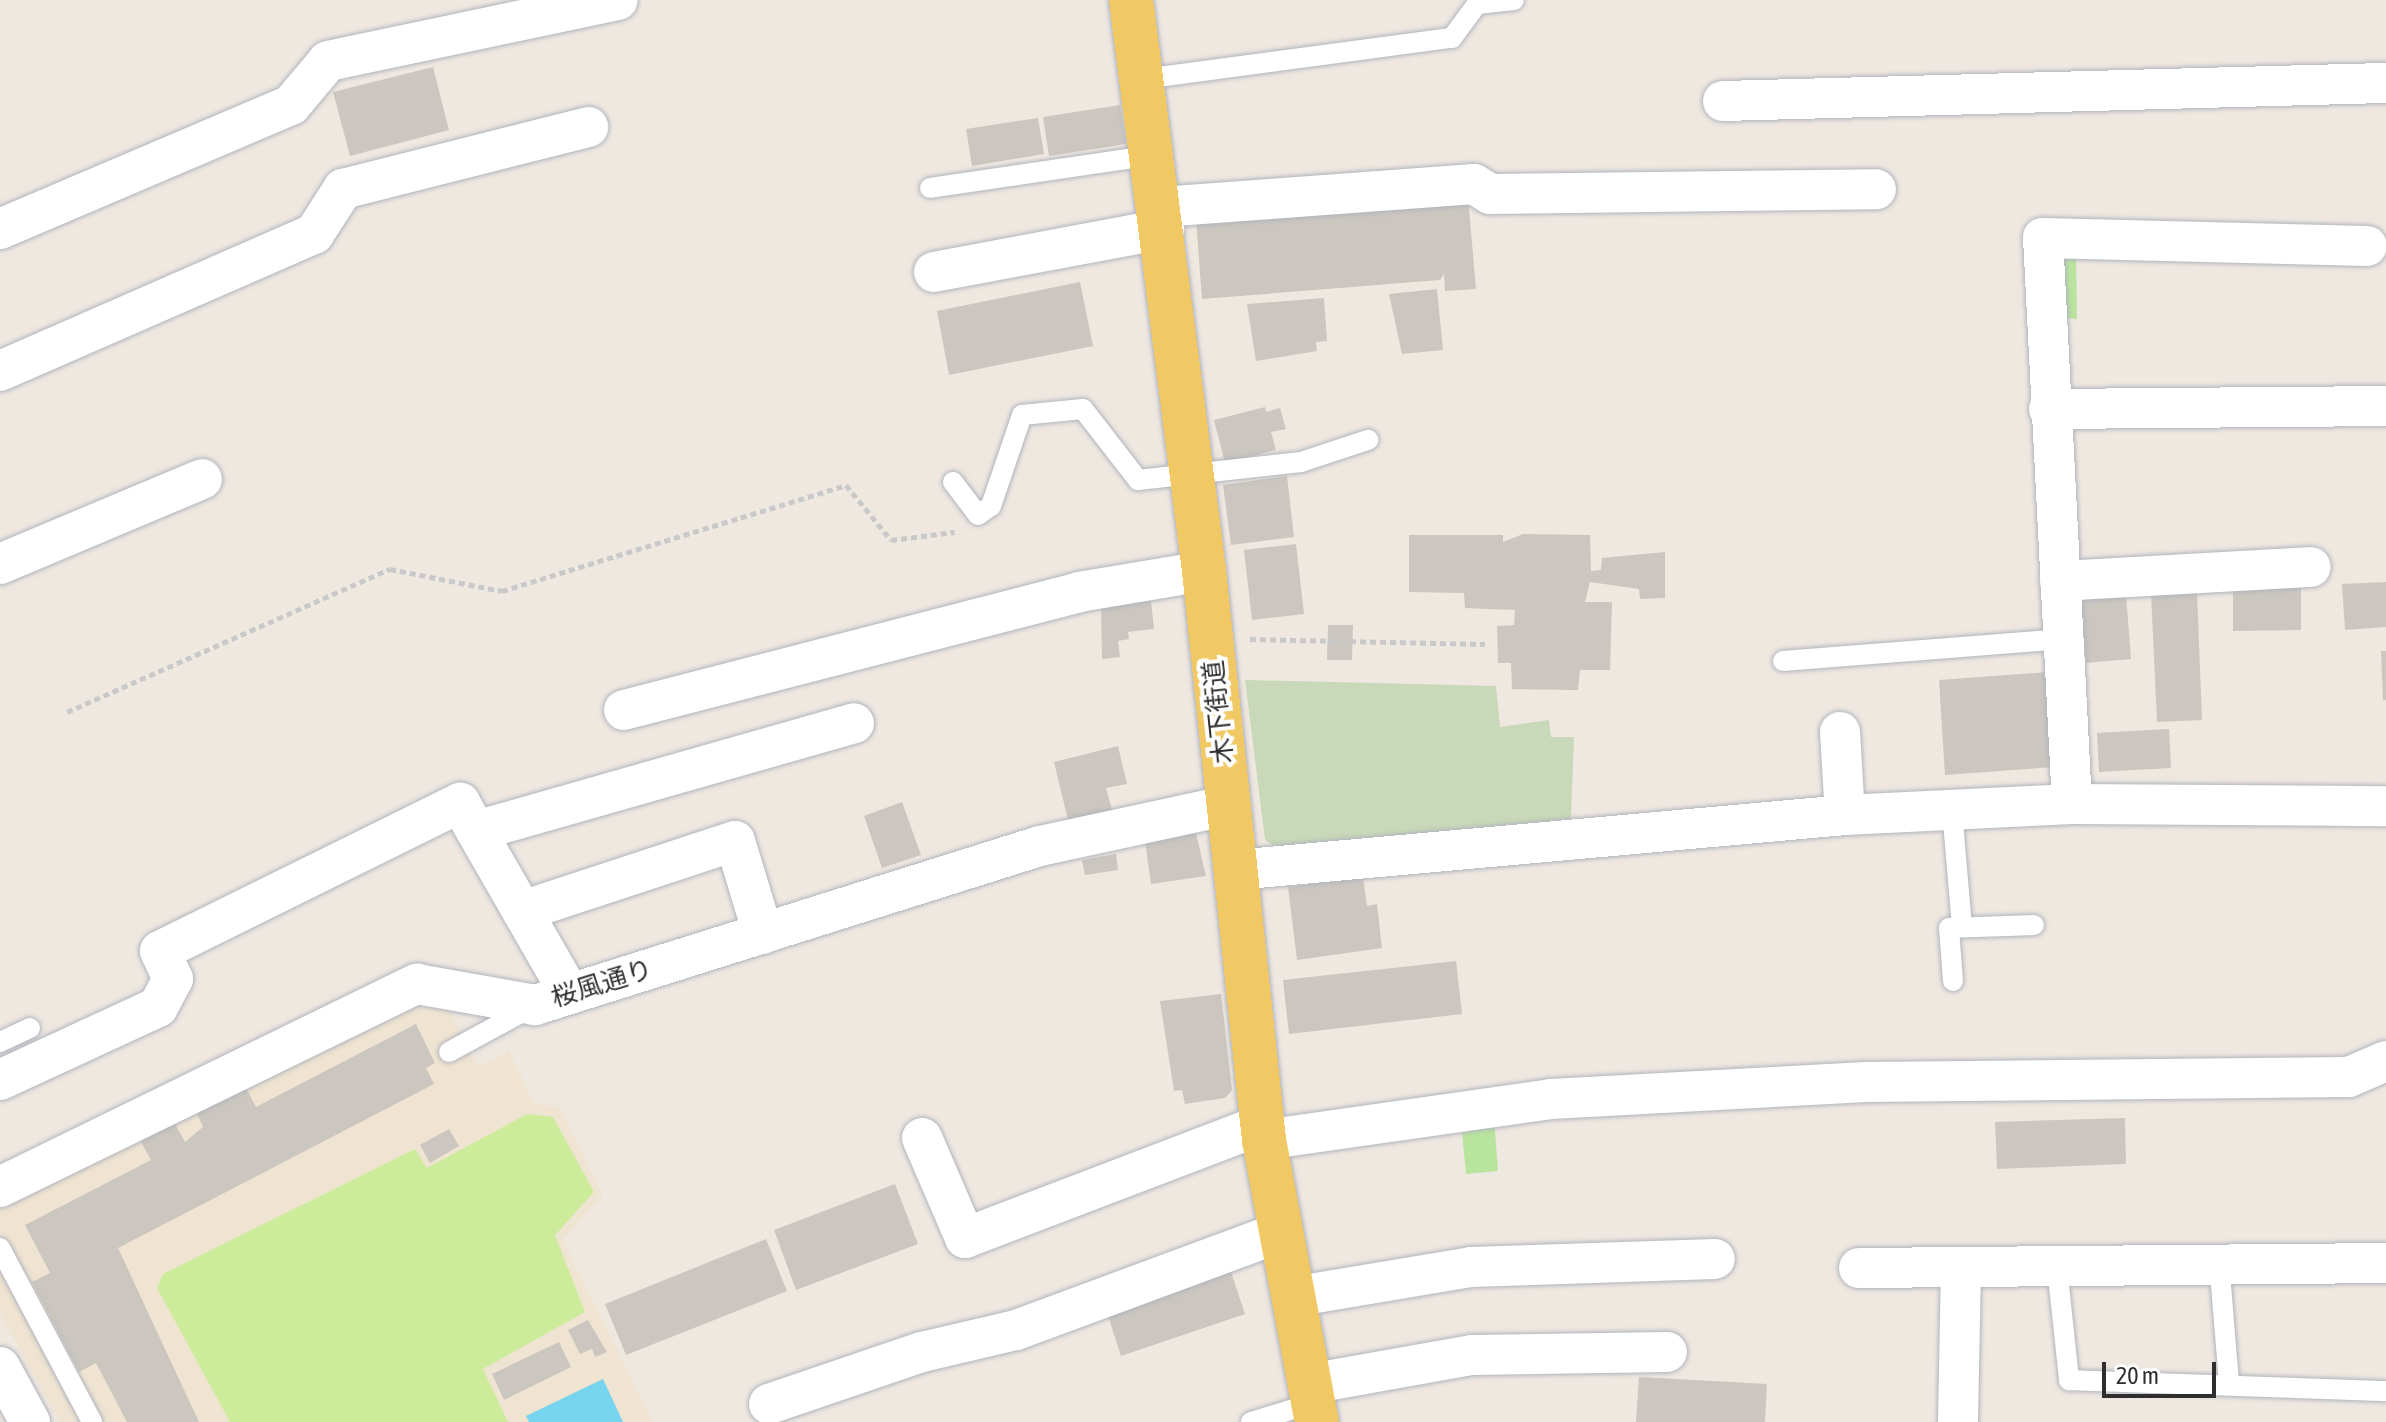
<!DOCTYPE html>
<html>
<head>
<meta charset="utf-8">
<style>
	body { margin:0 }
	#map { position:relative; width:2386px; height:1422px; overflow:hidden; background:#efe8e1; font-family:"Asap Condensed","Noto Sans JP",sans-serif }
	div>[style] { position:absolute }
	.education>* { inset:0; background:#efe4d1 }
	.green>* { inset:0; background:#b9e49e }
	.cemetery>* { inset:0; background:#c9d8b8 }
	.pitch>* { inset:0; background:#cceb9b }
	.water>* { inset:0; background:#76d4ee }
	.building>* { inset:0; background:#cbc6bf }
	.path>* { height:5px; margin-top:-2.5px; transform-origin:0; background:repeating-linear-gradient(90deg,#c9c9c9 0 6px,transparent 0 10px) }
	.roads { filter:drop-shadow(0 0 2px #b1b4be) drop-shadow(0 0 2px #b1b4be) }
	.lane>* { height:20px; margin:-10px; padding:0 10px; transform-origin:10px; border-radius:10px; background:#fff }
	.street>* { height:40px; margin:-20px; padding:0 20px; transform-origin:20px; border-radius:20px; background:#fff }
	.primary>* { height:44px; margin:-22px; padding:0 22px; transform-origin:22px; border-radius:22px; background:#f0c964 }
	span { translate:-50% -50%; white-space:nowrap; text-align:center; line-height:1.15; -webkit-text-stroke:8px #fff; paint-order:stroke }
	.street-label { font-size:26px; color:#2e2e2e }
	.scale { position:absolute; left:2102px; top:1362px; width:114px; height:36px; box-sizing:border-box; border:4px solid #2e2e2e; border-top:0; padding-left:10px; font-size:24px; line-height:28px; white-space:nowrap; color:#2e2e2e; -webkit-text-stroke:6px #fff; paint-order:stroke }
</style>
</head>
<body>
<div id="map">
	<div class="education">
		<i style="clip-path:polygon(410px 987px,444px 1001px,479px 1066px,509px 1051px,534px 1103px,560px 1107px,603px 1195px,563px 1240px,653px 1422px,60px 1422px,0 1314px,0 1198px)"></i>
	</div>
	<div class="green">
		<i style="clip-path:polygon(2067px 254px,2076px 254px,2077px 319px,2061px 318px,2060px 262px)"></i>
		<i style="clip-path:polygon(1494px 1119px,1498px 1171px,1466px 1174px,1461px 1122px)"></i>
	</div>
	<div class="cemetery">
		<i style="clip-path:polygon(1245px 680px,1496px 686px,1500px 727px,1549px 720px,1551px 737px,1574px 737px,1571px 819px,1278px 849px,1265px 840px)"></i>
	</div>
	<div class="pitch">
		<i style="clip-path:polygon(527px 1114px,553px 1117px,594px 1192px,555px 1235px,585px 1312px,483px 1369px,508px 1422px,230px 1422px,157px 1288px,163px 1274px,415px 1149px,427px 1168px)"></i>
	</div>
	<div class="water">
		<i style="clip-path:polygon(603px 1379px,623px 1422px,529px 1422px,526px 1416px)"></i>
	</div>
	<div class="building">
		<i style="clip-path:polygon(433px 67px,449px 130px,350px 156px,333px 92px)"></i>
		<i style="clip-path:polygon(1120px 105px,1126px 144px,1049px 156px,1043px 117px)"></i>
		<i style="clip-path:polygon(1038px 118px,1044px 154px,972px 166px,966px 129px)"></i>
		<i style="clip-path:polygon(1468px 197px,1476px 289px,1445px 291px,1444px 274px,1440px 280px,1202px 299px,1196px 219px)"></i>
		<i style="clip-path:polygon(1080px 282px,1093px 346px,949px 375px,937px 311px)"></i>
		<i style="clip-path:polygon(1437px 289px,1443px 350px,1402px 354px,1389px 294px)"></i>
		<i style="clip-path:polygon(1324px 298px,1327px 341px,1316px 342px,1317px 351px,1256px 361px,1247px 304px)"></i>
		<i style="clip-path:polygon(1265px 407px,1266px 412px,1280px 408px,1286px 429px,1271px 432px,1276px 450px,1225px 463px,1214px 420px)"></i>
		<i style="clip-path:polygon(1287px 476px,1294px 537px,1231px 545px,1223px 485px)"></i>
		<i style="clip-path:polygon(1523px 534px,1590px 535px,1591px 571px,1601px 570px,1602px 558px,1665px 552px,1665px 598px,1640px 599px,1639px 589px,1590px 582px,1585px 602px,1612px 602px,1610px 670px,1580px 670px,1578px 690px,1512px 689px,1511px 663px,1498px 663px,1497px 626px,1514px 625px,1515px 610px,1465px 608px,1464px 593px,1409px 592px,1409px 535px,1503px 535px,1503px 542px)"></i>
		<i style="clip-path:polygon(1296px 544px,1304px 614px,1252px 620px,1244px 550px)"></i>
		<i style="clip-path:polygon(2386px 582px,2386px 627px,2345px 630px,2342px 584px)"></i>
		<i style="clip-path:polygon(2301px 588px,2301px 630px,2233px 631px,2233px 589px)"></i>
		<i style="clip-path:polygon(2197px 592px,2202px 720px,2157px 722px,2151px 594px)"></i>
		<i style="clip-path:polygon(2126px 595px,2131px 659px,2086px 663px,2081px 598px)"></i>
		<i style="clip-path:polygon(1151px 601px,1154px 629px,1128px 632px,1129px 639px,1118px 641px,1120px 657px,1102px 659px,1101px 606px)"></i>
		<i style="clip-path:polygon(1328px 625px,1353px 625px,1352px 660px,1327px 660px)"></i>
		<i style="clip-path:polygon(2381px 651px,2386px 651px,2386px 700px,2383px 700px)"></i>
		<i style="clip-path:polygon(2048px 672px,2054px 767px,1945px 775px,1939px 680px)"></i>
		<i style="clip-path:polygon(2169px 729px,2171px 768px,2099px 772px,2097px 733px)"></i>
		<i style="clip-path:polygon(1118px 746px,1127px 784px,1106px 788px,1112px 810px,1068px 820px,1054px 762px)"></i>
		<i style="clip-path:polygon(902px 802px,921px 855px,882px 868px,864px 816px)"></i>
		<i style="clip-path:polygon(1196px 833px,1206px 876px,1151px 884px,1145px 841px)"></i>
		<i style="clip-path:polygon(1116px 854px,1118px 870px,1085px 875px,1082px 860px)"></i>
		<i style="clip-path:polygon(1363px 877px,1367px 906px,1377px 904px,1382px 948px,1297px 960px,1288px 887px)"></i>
		<i style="clip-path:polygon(1456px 961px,1462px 1014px,1289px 1034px,1283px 980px)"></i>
		<i style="clip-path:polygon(1221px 994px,1232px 1090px,1225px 1098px,1185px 1104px,1182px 1090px,1174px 1091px,1160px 1001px)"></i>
		<i style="clip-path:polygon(416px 1024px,435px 1063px,426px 1068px,434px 1084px,118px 1248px,199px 1422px,127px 1422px,96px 1363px,79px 1372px,32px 1282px,50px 1273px,25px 1225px,151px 1160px,140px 1140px,174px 1122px,185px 1142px,203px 1127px,197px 1114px,246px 1088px,256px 1107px)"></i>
		<i style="clip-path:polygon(2125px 1118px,2126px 1164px,1997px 1169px,1995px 1122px)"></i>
		<i style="clip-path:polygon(449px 1129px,459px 1146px,430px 1163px,420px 1145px)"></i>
		<i style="clip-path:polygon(895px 1184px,918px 1244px,796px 1290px,774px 1230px)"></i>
		<i style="clip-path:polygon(766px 1239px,787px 1291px,626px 1355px,605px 1304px)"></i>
		<i style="clip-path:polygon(1231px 1272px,1245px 1314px,1121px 1356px,1107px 1313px)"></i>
		<i style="clip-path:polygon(588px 1320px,607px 1352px,595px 1357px,592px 1349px,580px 1354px,568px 1330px)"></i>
		<i style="clip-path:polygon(559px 1342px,571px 1367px,504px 1400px,492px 1374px)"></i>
		<i style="clip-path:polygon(1639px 1377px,1767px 1384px,1765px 1422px,1636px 1422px)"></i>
	</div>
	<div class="path">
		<i style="left:1250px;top:639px;width:235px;rotate:1.2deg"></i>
		<i style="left:67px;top:712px;width:353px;rotate:-23.9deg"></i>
		<i style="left:390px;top:569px;width:114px;rotate:11.1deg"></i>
		<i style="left:502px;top:591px;width:360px;rotate:-17.1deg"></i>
		<i style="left:846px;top:485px;width:71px;rotate:50.7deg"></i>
		<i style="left:891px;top:540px;width:64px;rotate:-7.1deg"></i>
	</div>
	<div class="roads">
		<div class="lane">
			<i style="left:1143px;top:79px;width:312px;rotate:-7.6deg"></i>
			<i style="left:1452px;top:38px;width:42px;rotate:-53.7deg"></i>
			<i style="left:1477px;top:4px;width:37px;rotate:-6deg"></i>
			<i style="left:930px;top:188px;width:226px;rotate:-8.4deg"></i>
			<i style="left:953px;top:482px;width:41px;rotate:52.9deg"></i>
			<i style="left:978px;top:515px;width:16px;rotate:-35deg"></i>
			<i style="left:991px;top:506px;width:96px;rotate:-71.2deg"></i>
			<i style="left:1022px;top:415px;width:61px;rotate:-5.6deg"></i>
			<i style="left:1083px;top:409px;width:90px;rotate:52.2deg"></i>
			<i style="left:1138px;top:480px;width:164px;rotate:-6.3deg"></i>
			<i style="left:1301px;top:462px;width:71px;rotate:-18.2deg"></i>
			<i style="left:1783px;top:661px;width:281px;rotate:-4.5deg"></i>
			<i style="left:1952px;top:810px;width:117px;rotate:85.1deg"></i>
			<i style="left:1953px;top:981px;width:53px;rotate:-94.3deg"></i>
			<i style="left:1949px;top:928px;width:85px;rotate:-2deg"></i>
			<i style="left:0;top:1042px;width:33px;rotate:-25deg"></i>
			<i style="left:449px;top:1052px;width:90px;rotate:-28.6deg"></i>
			<i style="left:0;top:1248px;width:197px;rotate:62.1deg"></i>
			<i style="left:2219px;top:1261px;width:121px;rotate:85.3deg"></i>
			<i style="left:2057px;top:1267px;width:114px;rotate:83.9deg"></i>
			<i style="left:2069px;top:1380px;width:317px;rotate:2deg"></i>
			<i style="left:1251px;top:1422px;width:65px;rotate:-17deg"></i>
		</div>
		<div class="street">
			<i style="left:1723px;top:101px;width:663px;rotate:-1.56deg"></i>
			<i style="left:1161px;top:207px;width:314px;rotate:-4.2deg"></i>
			<i style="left:1474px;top:184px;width:19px;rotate:32deg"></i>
			<i style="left:1490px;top:194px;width:386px;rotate:-0.7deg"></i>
			<i style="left:0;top:229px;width:316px;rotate:-23.1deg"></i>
			<i style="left:291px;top:105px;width:57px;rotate:-49.9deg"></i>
			<i style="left:328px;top:61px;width:296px;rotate:-11.9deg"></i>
			<i style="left:934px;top:272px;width:234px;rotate:-10.6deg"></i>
			<i style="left:0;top:371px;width:343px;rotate:-23.6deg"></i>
			<i style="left:314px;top:234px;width:54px;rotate:-57.2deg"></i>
			<i style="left:343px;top:189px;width:253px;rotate:-14.2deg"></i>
			<i style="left:2049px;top:409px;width:337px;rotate:-0.5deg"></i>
			<i style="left:0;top:564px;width:219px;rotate:-22.8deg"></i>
			<i style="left:2060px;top:581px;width:251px;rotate:-3.2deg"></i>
			<i style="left:624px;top:710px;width:470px;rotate:-14.5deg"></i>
			<i style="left:1079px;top:592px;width:127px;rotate:-9.5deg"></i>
			<i style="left:1840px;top:732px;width:83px;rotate:86.6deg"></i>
			<i style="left:2072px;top:804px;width:567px;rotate:-92.93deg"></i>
			<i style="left:2043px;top:238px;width:324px;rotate:1.4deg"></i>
			<i style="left:476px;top:831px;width:393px;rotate:-15.9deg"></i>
			<i style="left:1235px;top:870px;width:612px;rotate:-5.15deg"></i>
			<i style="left:1845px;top:815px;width:227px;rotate:-2.8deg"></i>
			<i style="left:2072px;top:804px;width:314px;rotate:0.4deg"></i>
			<i style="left:522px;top:911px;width:224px;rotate:-18.2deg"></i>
			<i style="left:735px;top:841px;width:97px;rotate:73.2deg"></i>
			<i style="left:0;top:1080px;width:174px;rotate:-24.8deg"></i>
			<i style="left:158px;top:1007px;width:32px;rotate:-62deg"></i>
			<i style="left:173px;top:979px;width:31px;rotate:-115deg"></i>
			<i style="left:160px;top:951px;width:335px;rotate:-26.3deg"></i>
			<i style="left:460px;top:803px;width:220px;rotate:60.1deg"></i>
			<i style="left:922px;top:1138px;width:109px;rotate:66.7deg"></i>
			<i style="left:965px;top:1238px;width:319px;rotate:-20.9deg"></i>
			<i style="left:1264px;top:1140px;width:290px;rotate:-8.1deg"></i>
			<i style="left:1551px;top:1099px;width:315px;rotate:-3.1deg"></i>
			<i style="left:1866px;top:1082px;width:483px;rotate:-0.6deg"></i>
			<i style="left:2349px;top:1077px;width:40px;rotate:-23.4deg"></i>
			<i style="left:0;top:1187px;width:464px;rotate:-26deg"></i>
			<i style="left:417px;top:984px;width:120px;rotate:10.1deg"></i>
			<i style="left:535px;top:1005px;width:529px;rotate:-17.48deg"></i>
			<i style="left:1040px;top:846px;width:194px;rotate:-12.2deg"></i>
			<i style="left:1859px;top:1268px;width:527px;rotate:-0.54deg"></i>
			<i style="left:1292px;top:1297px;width:181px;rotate:-9.5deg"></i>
			<i style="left:1471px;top:1267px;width:244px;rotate:-1.9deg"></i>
			<i style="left:0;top:1367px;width:63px;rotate:61.4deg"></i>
			<i style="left:1309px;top:1384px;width:166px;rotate:-10.1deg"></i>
			<i style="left:1472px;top:1355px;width:195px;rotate:-0.9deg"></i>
			<i style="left:769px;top:1404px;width:162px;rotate:-18.8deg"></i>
			<i style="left:922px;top:1352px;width:97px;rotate:-13.2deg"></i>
			<i style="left:1016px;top:1330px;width:283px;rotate:-20.3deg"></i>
			<i style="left:1958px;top:1422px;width:154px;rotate:-88.9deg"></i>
		</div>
		<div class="primary">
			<i style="left:1131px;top:0;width:576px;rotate:82.71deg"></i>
			<i style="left:1204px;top:571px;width:572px;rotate:83.98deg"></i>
			<i style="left:1264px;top:1140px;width:287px;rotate:79.4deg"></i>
		</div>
	</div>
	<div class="street-label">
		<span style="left:1219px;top:712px;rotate:-96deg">木下街道</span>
		<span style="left:602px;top:984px;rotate:-17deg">桜風通り</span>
	</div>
	<div class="scale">20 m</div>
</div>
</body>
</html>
